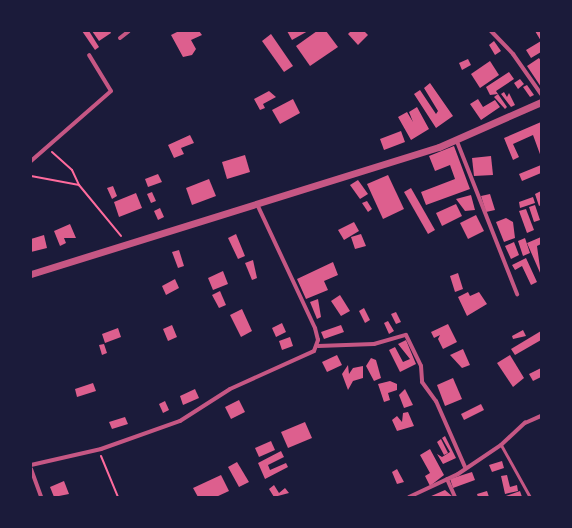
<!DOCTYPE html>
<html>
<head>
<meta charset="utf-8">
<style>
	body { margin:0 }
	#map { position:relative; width:572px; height:528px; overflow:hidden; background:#1b1b3a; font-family:"Titillium Web",sans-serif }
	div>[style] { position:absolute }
	.building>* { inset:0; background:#dd5f8e }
	.path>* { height:2px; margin:-1px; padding:0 1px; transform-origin:1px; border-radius:1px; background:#ff6b9d }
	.service>* { height:3px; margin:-1.5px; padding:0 1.5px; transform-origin:1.5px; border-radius:1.5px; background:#c65784 }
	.minor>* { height:4px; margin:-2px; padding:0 2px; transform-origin:2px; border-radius:2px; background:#c65784 }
	.tertiary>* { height:7px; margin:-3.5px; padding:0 3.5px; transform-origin:3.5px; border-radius:3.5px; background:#c65784 }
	span { translate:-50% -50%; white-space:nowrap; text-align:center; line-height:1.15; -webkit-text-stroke:4px #1b1b3a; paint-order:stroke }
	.frame { position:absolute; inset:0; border:32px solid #1b1b3a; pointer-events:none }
</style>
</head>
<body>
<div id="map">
	<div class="building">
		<i style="clip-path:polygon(82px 31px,89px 31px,99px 47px,95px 50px)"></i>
		<i style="clip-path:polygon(92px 31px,110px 31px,111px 33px,99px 41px)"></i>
		<i style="clip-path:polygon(179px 31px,199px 31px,202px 35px,191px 40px,196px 49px,192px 55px,183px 57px,171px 35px)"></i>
		<i style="clip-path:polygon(287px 31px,308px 31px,292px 40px)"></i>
		<i style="clip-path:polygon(317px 31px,326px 31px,338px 47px,310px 66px,296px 46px)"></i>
		<i style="clip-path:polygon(351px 31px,364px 31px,368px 35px,358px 45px,348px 34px)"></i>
		<i style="clip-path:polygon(535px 31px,541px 31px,541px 52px,531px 58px,526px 50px,541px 41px)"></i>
		<i style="clip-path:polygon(271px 34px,293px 66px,284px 72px,262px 41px)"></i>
		<i style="clip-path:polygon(494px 41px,501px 51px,495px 55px,489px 45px)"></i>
		<i style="clip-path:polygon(539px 58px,541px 61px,541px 87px,527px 66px)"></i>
		<i style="clip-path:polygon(468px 59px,471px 65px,462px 70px,459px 63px)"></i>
		<i style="clip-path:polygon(490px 61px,499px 75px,480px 88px,471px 74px)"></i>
		<i style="clip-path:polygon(509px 72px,514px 79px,496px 91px,498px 94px,490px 95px,486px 87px)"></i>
		<i style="clip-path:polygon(520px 79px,524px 84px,518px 89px,514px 83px)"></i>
		<i style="clip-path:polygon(430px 83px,453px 116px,436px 128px,414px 94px,420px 90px,436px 114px,438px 111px,424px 88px)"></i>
		<i style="clip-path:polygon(527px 85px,534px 95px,530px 97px,523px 87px)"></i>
		<i style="clip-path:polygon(269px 91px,276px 97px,263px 104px,265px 108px,260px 110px,254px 99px)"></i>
		<i style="clip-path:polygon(504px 92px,507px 97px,509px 93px,515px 105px,511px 107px,501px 94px)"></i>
		<i style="clip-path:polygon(498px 94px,507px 107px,505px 109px,494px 97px)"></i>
		<i style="clip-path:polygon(293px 99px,300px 113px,280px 124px,272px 110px)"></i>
		<i style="clip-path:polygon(478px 99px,483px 107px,495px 100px,500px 107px,481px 120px,470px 104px)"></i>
		<i style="clip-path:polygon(417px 107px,429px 129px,411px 140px,398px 117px,407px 112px,413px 122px,409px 112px)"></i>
		<i style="clip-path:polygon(541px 122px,541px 157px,533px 135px,513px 144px,519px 157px,513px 160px,504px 138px)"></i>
		<i style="clip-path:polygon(401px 131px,405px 142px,384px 150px,380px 139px)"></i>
		<i style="clip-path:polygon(190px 135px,194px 143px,181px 148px,184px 154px,174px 158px,168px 145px)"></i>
		<i style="clip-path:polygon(454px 146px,470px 189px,426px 205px,421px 192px,455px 179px,450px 165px,435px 171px,429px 156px)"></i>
		<i style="clip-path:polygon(245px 155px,250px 172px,227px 179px,222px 162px)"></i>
		<i style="clip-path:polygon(491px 156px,493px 175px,474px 176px,472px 158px)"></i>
		<i style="clip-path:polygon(541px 165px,541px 173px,522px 181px,519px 174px)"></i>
		<i style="clip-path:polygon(158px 174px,162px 182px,148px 187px,145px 179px)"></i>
		<i style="clip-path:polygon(388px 175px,404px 209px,383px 219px,367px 184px)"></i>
		<i style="clip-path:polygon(209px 179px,216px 196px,192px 205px,186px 188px)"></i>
		<i style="clip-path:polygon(358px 180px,368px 194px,360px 199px,350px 185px)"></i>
		<i style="clip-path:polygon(113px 186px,117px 196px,112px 199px,107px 188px)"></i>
		<i style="clip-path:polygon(411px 188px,435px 230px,428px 234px,404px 192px)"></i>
		<i style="clip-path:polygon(541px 191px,541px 205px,539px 206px,535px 194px)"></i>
		<i style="clip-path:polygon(152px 192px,156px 201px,151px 203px,147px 194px)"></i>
		<i style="clip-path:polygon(136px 193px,142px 208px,119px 217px,114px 202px)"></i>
		<i style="clip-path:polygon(490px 194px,495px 210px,486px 212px,481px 196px)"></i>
		<i style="clip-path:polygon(471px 195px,475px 210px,465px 211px,456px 199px)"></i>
		<i style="clip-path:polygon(533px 197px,535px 203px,520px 208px,519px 202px)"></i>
		<i style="clip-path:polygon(367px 201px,372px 209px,368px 212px,362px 203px)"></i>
		<i style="clip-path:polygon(456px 204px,462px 216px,442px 226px,436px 213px)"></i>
		<i style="clip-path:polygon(535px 205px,540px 220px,534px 222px,529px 207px)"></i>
		<i style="clip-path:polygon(160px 208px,164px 217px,158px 220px,154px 211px)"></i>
		<i style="clip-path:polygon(526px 209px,534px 230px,527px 233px,519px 211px)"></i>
		<i style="clip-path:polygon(476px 215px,484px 231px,468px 239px,460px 223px)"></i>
		<i style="clip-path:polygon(506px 218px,513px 222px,515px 238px,504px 242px,496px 222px)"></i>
		<i style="clip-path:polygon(354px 222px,359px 231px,344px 240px,338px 230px)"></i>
		<i style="clip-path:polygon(70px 224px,76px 238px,64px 238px,66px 243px,60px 246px,54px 231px)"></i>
		<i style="clip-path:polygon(236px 234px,245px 256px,238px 259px,228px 238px)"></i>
		<i style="clip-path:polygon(361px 234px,366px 246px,355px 249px,351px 237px)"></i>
		<i style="clip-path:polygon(44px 235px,47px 248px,31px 252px,31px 239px)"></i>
		<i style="clip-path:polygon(541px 237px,541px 244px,537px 246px,541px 275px,527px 243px)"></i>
		<i style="clip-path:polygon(525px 238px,530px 253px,523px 256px,518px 241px)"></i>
		<i style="clip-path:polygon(514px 242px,519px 255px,511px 259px,505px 246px)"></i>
		<i style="clip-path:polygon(179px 250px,184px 266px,178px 268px,172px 252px)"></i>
		<i style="clip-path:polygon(526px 258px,537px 282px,531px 285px,522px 266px,515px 270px,512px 265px)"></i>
		<i style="clip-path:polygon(253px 260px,257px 278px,252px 280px,245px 263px)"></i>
		<i style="clip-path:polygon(333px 262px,338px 275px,324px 281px,328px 290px,306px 299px,297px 279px)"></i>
		<i style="clip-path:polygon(223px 271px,228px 284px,213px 290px,208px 278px)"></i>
		<i style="clip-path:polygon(458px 273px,463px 289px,455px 292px,450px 276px)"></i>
		<i style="clip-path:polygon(175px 279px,179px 288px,166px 295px,162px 286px)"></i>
		<i style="clip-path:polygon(220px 291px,226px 305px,219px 308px,212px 295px)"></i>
		<i style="clip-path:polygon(468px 292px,470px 296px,479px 292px,487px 304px,467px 316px,458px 297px)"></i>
		<i style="clip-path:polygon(340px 295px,350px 311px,341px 316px,331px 301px)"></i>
		<i style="clip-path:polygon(318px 299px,321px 317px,317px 319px,310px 302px)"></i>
		<i style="clip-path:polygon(364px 308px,370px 320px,365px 323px,359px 311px)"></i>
		<i style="clip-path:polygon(242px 309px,252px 331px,241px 337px,230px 315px)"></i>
		<i style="clip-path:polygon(396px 312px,401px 322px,396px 324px,391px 314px)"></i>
		<i style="clip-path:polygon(388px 321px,394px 331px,389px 334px,384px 323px)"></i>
		<i style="clip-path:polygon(282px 323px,286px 332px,276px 337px,272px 328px)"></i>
		<i style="clip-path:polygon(448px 324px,457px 342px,443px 349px,438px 339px,440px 335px,434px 338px,431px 332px)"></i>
		<i style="clip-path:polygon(172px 325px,177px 337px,168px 341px,163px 329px)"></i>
		<i style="clip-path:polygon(341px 325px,344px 332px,324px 339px,321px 332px)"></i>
		<i style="clip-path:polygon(118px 328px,121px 337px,105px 343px,102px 334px)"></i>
		<i style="clip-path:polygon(523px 330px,526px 336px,513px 339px,512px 336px)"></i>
		<i style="clip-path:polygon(541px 331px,541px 340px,515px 355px,511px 349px)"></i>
		<i style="clip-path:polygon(290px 337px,293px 346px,282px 350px,279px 341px)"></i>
		<i style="clip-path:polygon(406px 340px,416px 364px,400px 372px,389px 350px,395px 347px,403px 362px,410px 359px,398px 344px)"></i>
		<i style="clip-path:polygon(104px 344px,107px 353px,102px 355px,99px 345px)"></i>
		<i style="clip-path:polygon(463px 349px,470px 365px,462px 368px,450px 355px)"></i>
		<i style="clip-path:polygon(337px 355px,342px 365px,327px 372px,322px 362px)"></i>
		<i style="clip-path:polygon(510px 355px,524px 378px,513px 387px,497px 363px)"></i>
		<i style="clip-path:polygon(371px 358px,376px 360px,381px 378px,374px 381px,366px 366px)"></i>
		<i style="clip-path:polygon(348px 365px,349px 374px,353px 368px,363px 366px,363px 378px,353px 381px,348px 390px,342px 374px)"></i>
		<i style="clip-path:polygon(541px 368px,541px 377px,533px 381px,529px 374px)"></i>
		<i style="clip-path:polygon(453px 378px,462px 399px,445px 406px,437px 385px)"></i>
		<i style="clip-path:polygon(390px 381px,397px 384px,397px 390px,388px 393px,390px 400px,384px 402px,378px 384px)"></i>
		<i style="clip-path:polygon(93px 383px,96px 391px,77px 397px,75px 389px)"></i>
		<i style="clip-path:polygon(195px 389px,199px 398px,183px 405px,180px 396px)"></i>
		<i style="clip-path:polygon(405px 389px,413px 405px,404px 408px,399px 395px)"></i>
		<i style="clip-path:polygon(239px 400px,245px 412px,231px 419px,225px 407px)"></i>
		<i style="clip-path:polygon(165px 401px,169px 410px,163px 413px,159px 404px)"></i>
		<i style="clip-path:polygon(481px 404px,484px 410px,464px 420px,461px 414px)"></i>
		<i style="clip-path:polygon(408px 412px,414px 426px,397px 431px,392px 420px,397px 416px,402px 422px,403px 413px)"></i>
		<i style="clip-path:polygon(125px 417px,128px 424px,112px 429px,109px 422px)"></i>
		<i style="clip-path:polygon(305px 422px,312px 438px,288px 448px,281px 432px)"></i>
		<i style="clip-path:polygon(445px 436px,456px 458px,443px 464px,437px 454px,442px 457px,450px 452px,442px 438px)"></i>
		<i style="clip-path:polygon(441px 439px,448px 453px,444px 455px,437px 442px)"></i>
		<i style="clip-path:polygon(271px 441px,275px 450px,259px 457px,255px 448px)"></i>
		<i style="clip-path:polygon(430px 449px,444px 475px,430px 486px,425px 476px,430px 473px,420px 455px)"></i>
		<i style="clip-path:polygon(281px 451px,284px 457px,268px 465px,270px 470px,286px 463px,288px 467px,265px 479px,258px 463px)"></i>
		<i style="clip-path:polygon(502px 461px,504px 468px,492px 472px,489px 465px)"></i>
		<i style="clip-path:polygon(237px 462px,249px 482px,239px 487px,228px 467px)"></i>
		<i style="clip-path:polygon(397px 469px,404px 482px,397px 484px,392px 472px)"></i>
		<i style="clip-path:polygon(472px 472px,475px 480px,453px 488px,450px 479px)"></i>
		<i style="clip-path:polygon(221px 475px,229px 491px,216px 497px,198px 497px,193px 488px)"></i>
		<i style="clip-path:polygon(507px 475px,510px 487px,517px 485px,518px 491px,505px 494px,501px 476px)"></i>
		<i style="clip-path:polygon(64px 481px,69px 494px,54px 497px,50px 487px)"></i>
		<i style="clip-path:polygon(274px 485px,279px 493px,285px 488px,289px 493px,274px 497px,269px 489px)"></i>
		<i style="clip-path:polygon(445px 490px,453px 497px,429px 497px)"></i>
		<i style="clip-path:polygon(487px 491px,489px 497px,478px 497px,477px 494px)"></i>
		<i style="clip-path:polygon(520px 491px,522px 497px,503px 497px)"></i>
	</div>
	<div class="path">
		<i style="left:52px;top:152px;width:27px;rotate:42deg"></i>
		<i style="left:72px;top:170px;width:17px;rotate:65deg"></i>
		<i style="left:79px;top:185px;width:66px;rotate:50.5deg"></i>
		<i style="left:31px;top:176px;width:49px;rotate:10.6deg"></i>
		<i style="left:101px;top:456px;width:44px;rotate:67.5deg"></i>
	</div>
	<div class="service">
		<i style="left:501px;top:445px;width:60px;rotate:60.9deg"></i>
	</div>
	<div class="minor">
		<i style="left:491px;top:31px;width:32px;rotate:46deg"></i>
		<i style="left:513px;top:54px;width:49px;rotate:55deg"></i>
		<i style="left:120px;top:38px;width:11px;rotate:-38deg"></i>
		<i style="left:456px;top:139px;width:167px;rotate:68.5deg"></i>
		<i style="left:31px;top:161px;width:106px;rotate:-41.2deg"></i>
		<i style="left:111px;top:91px;width:42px;rotate:-121.4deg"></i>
		<i style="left:318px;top:346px;width:56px;rotate:-2deg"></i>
		<i style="left:374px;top:344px;width:33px;rotate:-16deg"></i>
		<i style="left:406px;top:335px;width:34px;rotate:64deg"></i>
		<i style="left:421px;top:366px;width:16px;rotate:86deg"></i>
		<i style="left:422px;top:382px;width:24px;rotate:54deg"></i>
		<i style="left:436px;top:401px;width:72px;rotate:66.3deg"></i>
		<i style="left:31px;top:465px;width:72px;rotate:-12.9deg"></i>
		<i style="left:101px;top:449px;width:84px;rotate:-19.5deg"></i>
		<i style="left:180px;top:421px;width:59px;rotate:-32.6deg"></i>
		<i style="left:230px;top:389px;width:92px;rotate:-24.3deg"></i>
		<i style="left:314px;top:351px;width:12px;rotate:-70deg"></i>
		<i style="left:318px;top:340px;width:12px;rotate:-104deg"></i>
		<i style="left:315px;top:328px;width:137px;rotate:-115.1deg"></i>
		<i style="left:31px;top:469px;width:30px;rotate:70deg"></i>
		<i style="left:447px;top:479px;width:20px;rotate:66deg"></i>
		<i style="left:409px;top:497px;width:54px;rotate:-25.1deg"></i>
		<i style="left:458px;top:474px;width:52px;rotate:-34deg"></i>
		<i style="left:501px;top:445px;width:33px;rotate:-43deg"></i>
		<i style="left:525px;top:423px;width:17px;rotate:-24deg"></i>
	</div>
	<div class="tertiary">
		<i style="left:31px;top:274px;width:427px;rotate:-17.3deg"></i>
		<i style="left:439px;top:147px;width:111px;rotate:-23.8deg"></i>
	</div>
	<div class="frame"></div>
</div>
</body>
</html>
